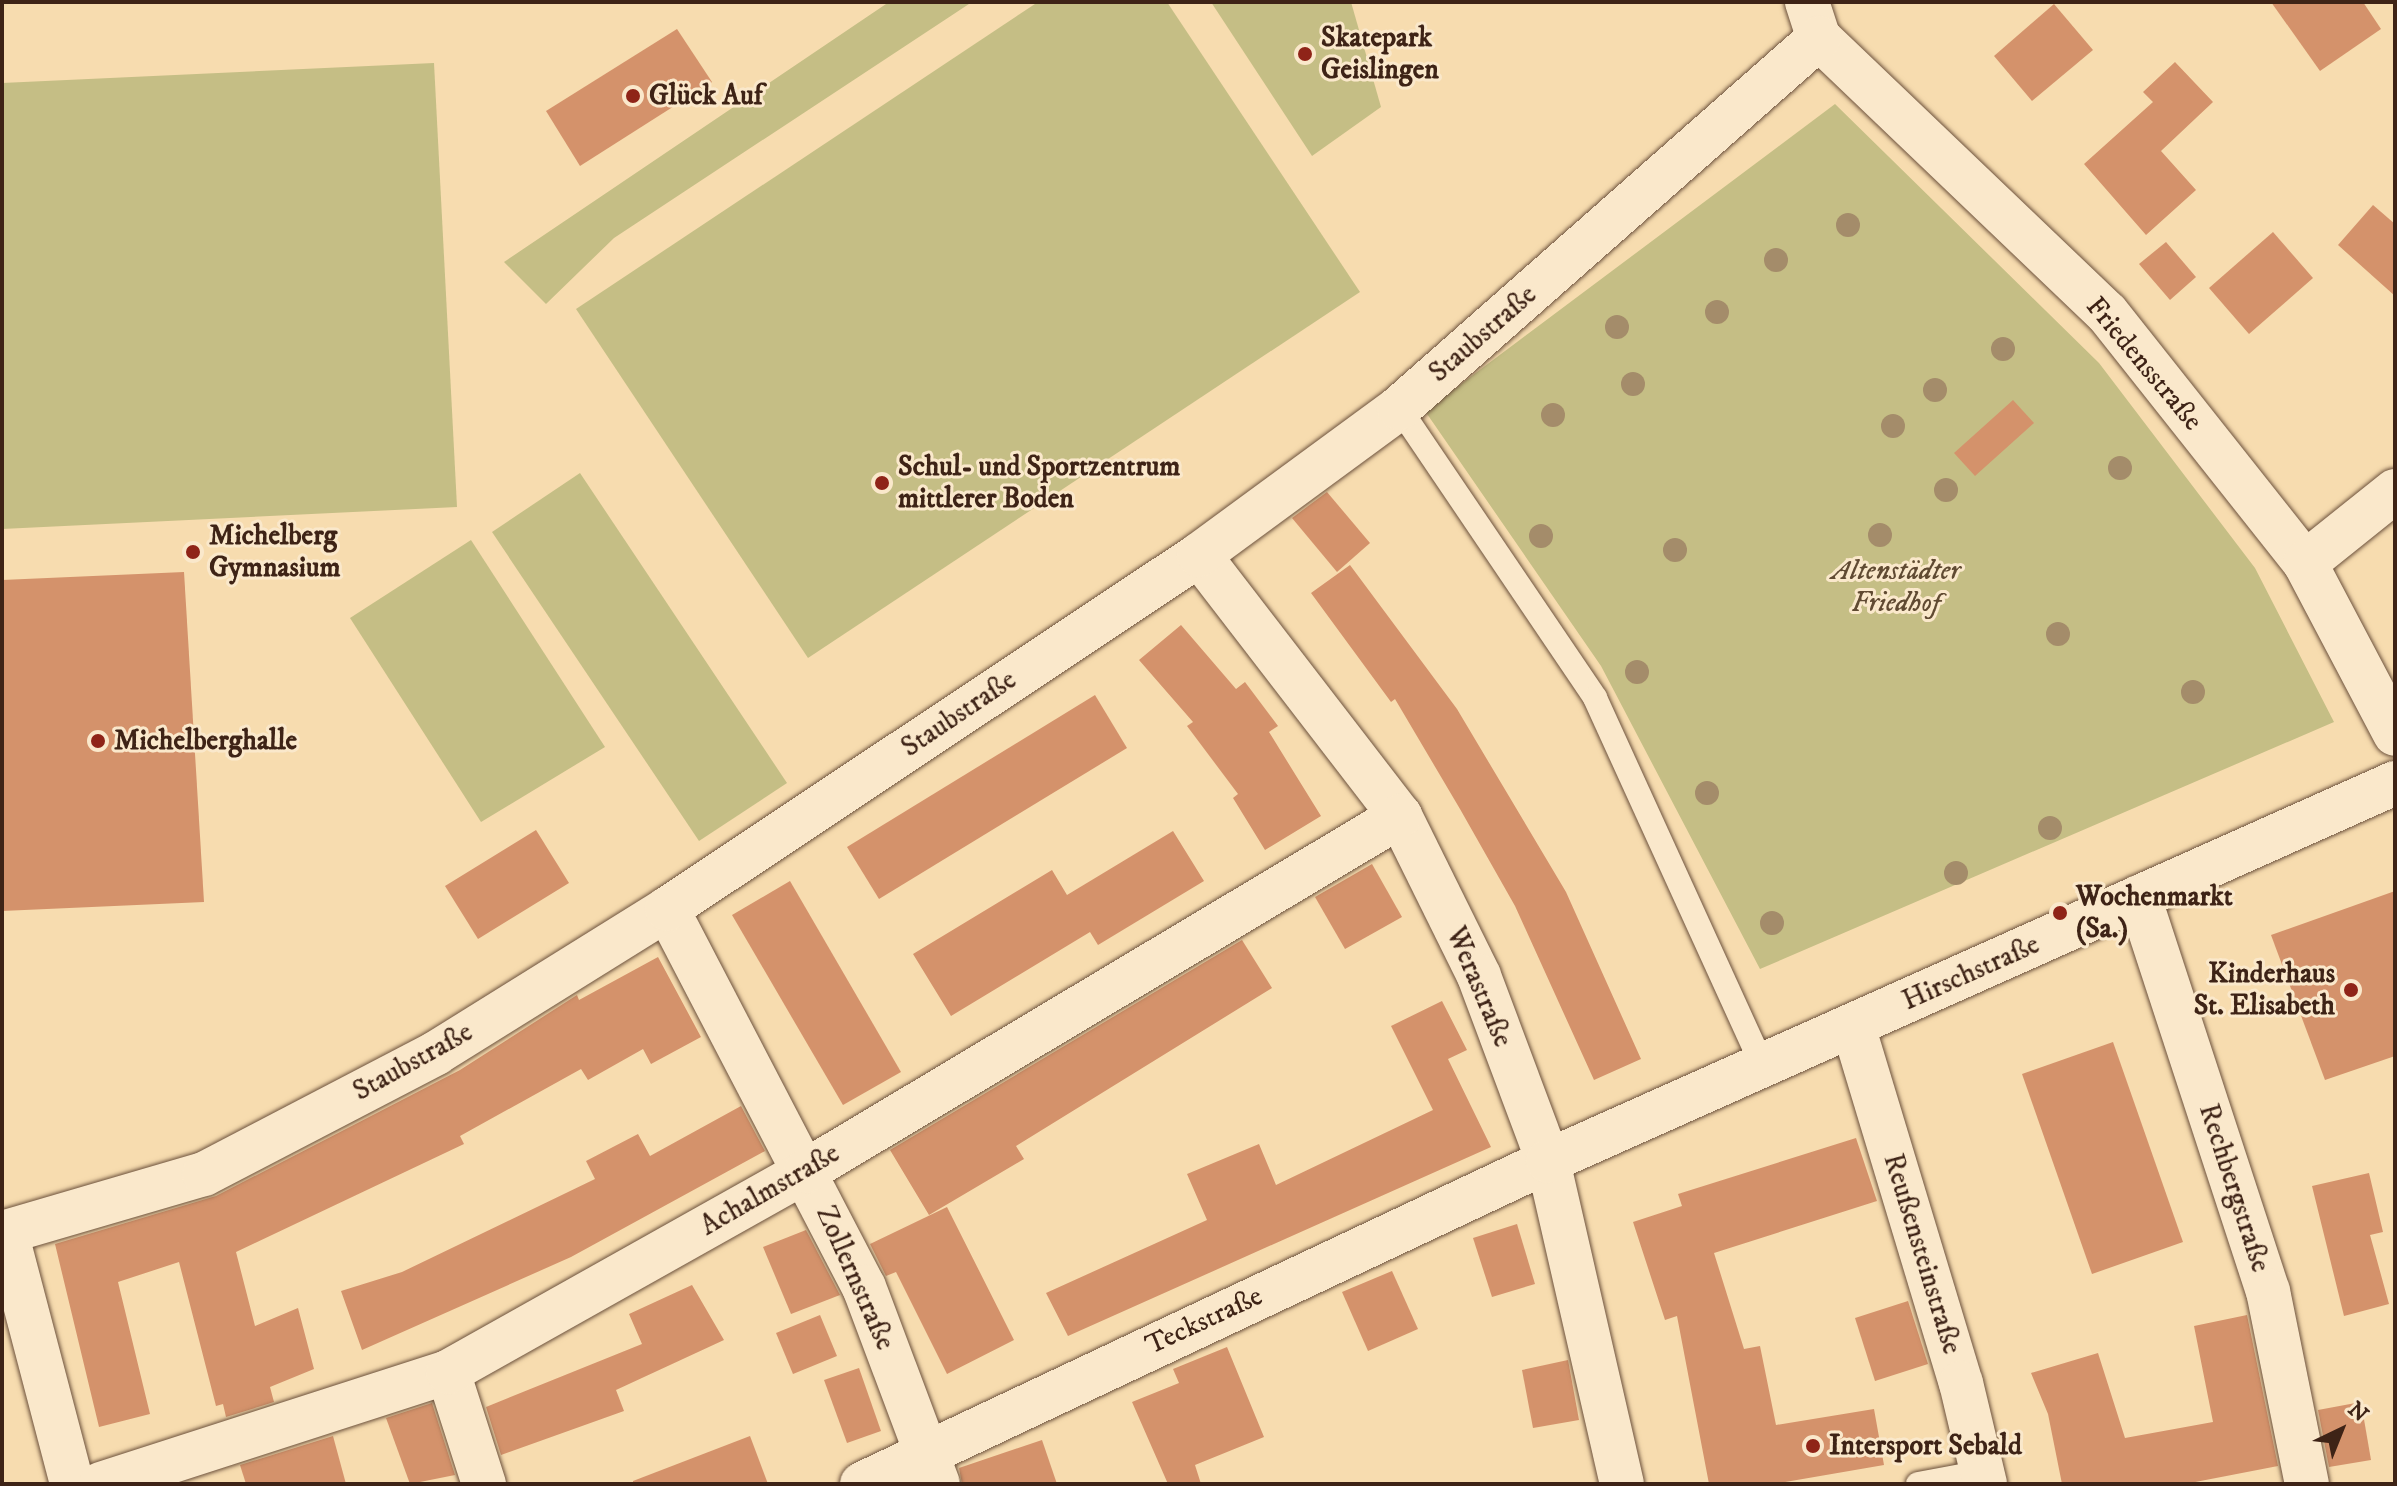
<!DOCTYPE html>
<html>
<head>
<meta charset="utf-8">
<style>
	body { margin:0 }
	#map { position:relative; width:2397px; height:1486px; overflow:hidden; background:#f7dcaf; font-family:"IM FELL DW Pica",serif }
	div>[style] { position:absolute }
	.green>* { inset:0; background:#c5be85 }
	.building>* { inset:0; background:#d4926b }
	.roads { filter:drop-shadow(0 0 2px #6c513c) drop-shadow(0 0 2px #6c513c) }
	.lane>* { height:24px; margin:-12px; padding:0 12px; transform-origin:12px; border-radius:12px; background:#fae8cb }
	.street>* { height:44px; margin:-22px; padding:0 22px; transform-origin:22px; border-radius:22px; background:#fae8cb }
	.trees>* { width:24px; height:24px; margin:-12px; border-radius:50%; background:#a48c6a }
	.dots>* { width:22px; height:22px; translate:-50% -50%; box-sizing:border-box; border:4px solid #fae8cb; border-radius:50% }
	span { translate:-50% -50%; white-space:nowrap; text-align:center; line-height:1.15; -webkit-text-stroke:6px #fae8cb; paint-order:stroke }
	.poi-label { font-size:28px; color:#3e2316; font-weight:700 }
	.left { translate:0 -50%; text-align:left }
	.right { translate:-100% -50%; text-align:right }
	.street-label { font-size:28px; color:#3e2316 }
	.park-label { font-size:28px; color:#604a32; font-style:italic }
	.frame { position:absolute; inset:0; border:4px solid #3e2316; pointer-events:none }
	.north { position:absolute; left:2301px; top:1390px; width:80px; height:80px; -webkit-text-stroke:6px #fae8cb; paint-order:stroke; rotate:43deg; font-size:22px; font-weight:700; line-height:32px; text-align:center; color:#3e2316 }
	.north::after { content:''; display:block; margin:auto; width:28px; height:36px; background:#3e2316; clip-path:polygon(50% 0,100% 100%,50% 72%,0 100%) }
</style>
</head>
<body>
<div id="map">
	<div class="green">
		<i style="clip-path:polygon(889px 2px,972px 2px,614px 238px,546px 304px,504px 262px)"></i>
		<i style="clip-path:polygon(1038px 2px,1167px 2px,1360px 292px,808px 658px,576px 309px)"></i>
		<i style="clip-path:polygon(1211px 2px,1351px 2px,1381px 107px,1312px 156px)"></i>
		<i style="clip-path:polygon(434px 63px,457px 507px,2px 529px,2px 83px)"></i>
		<i style="clip-path:polygon(1835px 104px,2099px 363px,2255px 568px,2334px 722px,1760px 969px,1601px 666px,1425px 411px)"></i>
		<i style="clip-path:polygon(580px 473px,787px 783px,699px 841px,492px 532px)"></i>
		<i style="clip-path:polygon(471px 540px,605px 747px,481px 822px,350px 618px)"></i>
	</div>
	<div class="building">
		<i style="clip-path:polygon(2271px 2px,2363px 2px,2381px 29px,2320px 71px)"></i>
		<i style="clip-path:polygon(2054px 4px,2093px 50px,2032px 101px,1994px 56px)"></i>
		<i style="clip-path:polygon(677px 29px,712px 82px,580px 166px,546px 111px)"></i>
		<i style="clip-path:polygon(2175px 62px,2213px 102px,2161px 151px,2196px 190px,2146px 235px,2084px 164px,2153px 102px,2143px 92px)"></i>
		<i style="clip-path:polygon(2373px 205px,2395px 224px,2395px 296px,2338px 245px)"></i>
		<i style="clip-path:polygon(2273px 232px,2313px 278px,2249px 334px,2209px 288px)"></i>
		<i style="clip-path:polygon(2166px 242px,2196px 277px,2170px 300px,2139px 264px)"></i>
		<i style="clip-path:polygon(2013px 400px,2034px 423px,1975px 476px,1954px 453px)"></i>
		<i style="clip-path:polygon(1327px 492px,1370px 543px,1337px 572px,1292px 518px)"></i>
		<i style="clip-path:polygon(1350px 565px,1457px 709px,1566px 892px,1641px 1059px,1594px 1080px,1515px 906px,1460px 809px,1395px 699px,1391px 702px,1311px 593px)"></i>
		<i style="clip-path:polygon(184px 572px,204px 902px,2px 911px,2px 580px)"></i>
		<i style="clip-path:polygon(1181px 625px,1236px 689px,1245px 682px,1278px 726px,1269px 732px,1321px 816px,1265px 850px,1233px 798px,1238px 794px,1187px 726px,1193px 722px,1139px 660px)"></i>
		<i style="clip-path:polygon(1095px 695px,1127px 748px,879px 899px,847px 847px)"></i>
		<i style="clip-path:polygon(536px 830px,569px 883px,478px 939px,445px 886px)"></i>
		<i style="clip-path:polygon(1173px 831px,1204px 881px,1098px 945px,1090px 932px,951px 1016px,913px 954px,1052px 870px,1067px 895px)"></i>
		<i style="clip-path:polygon(1372px 864px,1402px 917px,1345px 949px,1315px 897px)"></i>
		<i style="clip-path:polygon(790px 881px,901px 1072px,843px 1105px,732px 915px)"></i>
		<i style="clip-path:polygon(2395px 891px,2395px 1056px,2325px 1080px,2271px 935px)"></i>
		<i style="clip-path:polygon(1242px 940px,1272px 988px,1016px 1146px,1024px 1159px,929px 1215px,890px 1150px)"></i>
		<i style="clip-path:polygon(658px 957px,701px 1037px,651px 1064px,643px 1049px,588px 1080px,581px 1069px,460px 1136px,464px 1144px,236px 1252px,255px 1326px,298px 1308px,314px 1369px,270px 1387px,274px 1402px,226px 1417px,223px 1404px,216px 1406px,179px 1262px,118px 1282px,150px 1414px,99px 1427px,55px 1244px,216px 1196px,460px 1070px,577px 995px,579px 1000px)"></i>
		<i style="clip-path:polygon(1442px 1001px,1467px 1050px,1448px 1059px,1491px 1147px,1068px 1336px,1046px 1293px,1207px 1220px,1187px 1174px,1259px 1144px,1276px 1185px,1433px 1110px,1391px 1026px)"></i>
		<i style="clip-path:polygon(2113px 1042px,2183px 1242px,2092px 1274px,2022px 1074px)"></i>
		<i style="clip-path:polygon(741px 1106px,765px 1151px,571px 1257px,362px 1350px,341px 1291px,402px 1272px,595px 1179px,586px 1161px,638px 1134px,650px 1156px)"></i>
		<i style="clip-path:polygon(1856px 1138px,1877px 1201px,1714px 1253px,1744px 1349px,1760px 1346px,1776px 1425px,1874px 1409px,1884px 1465px,1774px 1484px,1709px 1484px,1677px 1316px,1665px 1320px,1633px 1222px,1682px 1206px,1678px 1194px)"></i>
		<i style="clip-path:polygon(2369px 1173px,2383px 1232px,2370px 1235px,2389px 1304px,2344px 1316px,2312px 1186px)"></i>
		<i style="clip-path:polygon(947px 1207px,1014px 1340px,947px 1374px,896px 1272px,886px 1276px,870px 1244px)"></i>
		<i style="clip-path:polygon(1517px 1224px,1535px 1284px,1492px 1297px,1473px 1238px)"></i>
		<i style="clip-path:polygon(806px 1230px,840px 1295px,791px 1314px,763px 1247px)"></i>
		<i style="clip-path:polygon(1392px 1271px,1418px 1329px,1368px 1351px,1342px 1292px)"></i>
		<i style="clip-path:polygon(692px 1285px,724px 1340px,616px 1390px,624px 1411px,501px 1455px,486px 1407px,642px 1344px,629px 1314px)"></i>
		<i style="clip-path:polygon(1908px 1301px,1928px 1364px,1875px 1381px,1855px 1318px)"></i>
		<i style="clip-path:polygon(820px 1315px,837px 1356px,793px 1374px,776px 1333px)"></i>
		<i style="clip-path:polygon(2247px 1315px,2278px 1466px,2185px 1484px,2062px 1484px,2048px 1414px,2031px 1373px,2098px 1353px,2125px 1438px,2213px 1422px,2194px 1326px)"></i>
		<i style="clip-path:polygon(1227px 1347px,1264px 1437px,1195px 1465px,1201px 1484px,1168px 1484px,1132px 1402px,1179px 1383px,1173px 1369px)"></i>
		<i style="clip-path:polygon(1568px 1360px,1579px 1420px,1533px 1428px,1522px 1370px)"></i>
		<i style="clip-path:polygon(859px 1368px,881px 1431px,847px 1443px,824px 1380px)"></i>
		<i style="clip-path:polygon(2361px 1402px,2371px 1460px,2329px 1467px,2318px 1410px)"></i>
		<i style="clip-path:polygon(432px 1403px,455px 1475px,410px 1484px,386px 1418px)"></i>
		<i style="clip-path:polygon(333px 1436px,346px 1484px,246px 1484px,240px 1465px)"></i>
		<i style="clip-path:polygon(750px 1436px,768px 1484px,633px 1484px,633px 1481px)"></i>
		<i style="clip-path:polygon(1042px 1440px,1057px 1484px,962px 1484px,959px 1468px)"></i>
	</div>
	<div class="roads">
		<div class="lane">
			<i style="left:1399px;top:408px;width:350px;rotate:55.9deg"></i>
			<i style="left:1595px;top:698px;width:405px;rotate:65.5deg"></i>
			<i style="left:1918px;top:1484px;width:66px;rotate:-10.5deg"></i>
		</div>
		<div class="street">
			<i style="left:1807px;top:2px;width:38px;rotate:72deg"></i>
			<i style="left:1819px;top:38px;width:398px;rotate:43.7deg"></i>
			<i style="left:2107px;top:313px;width:319px;rotate:51.6deg"></i>
			<i style="left:2305px;top:563px;width:193px;rotate:62.2deg"></i>
			<i style="left:1199px;top:555px;width:329px;rotate:52.4deg"></i>
			<i style="left:1400px;top:816px;width:178px;rotate:63.7deg"></i>
			<i style="left:1479px;top:976px;width:197px;rotate:69.5deg"></i>
			<i style="left:1548px;top:1161px;width:331px;rotate:77.1deg"></i>
			<i style="left:2305px;top:563px;width:115px;rotate:-38.7deg"></i>
			<i style="left:2139px;top:897px;width:415px;rotate:71.9deg"></i>
			<i style="left:2268px;top:1291px;width:197px;rotate:78.6deg"></i>
			<i style="left:667px;top:909px;width:426px;rotate:62.5deg"></i>
			<i style="left:864px;top:1287px;width:210px;rotate:69.4deg"></i>
			<i style="left:1853px;top:1026px;width:373px;rotate:73.2deg"></i>
			<i style="left:1961px;top:1383px;width:104px;rotate:76.6deg"></i>
			<i style="left:6px;top:1232px;width:260px;rotate:75.3deg"></i>
			<i style="left:2px;top:1233px;width:210px;rotate:-16.3deg"></i>
			<i style="left:204px;top:1174px;width:262px;rotate:-27.5deg"></i>
			<i style="left:436px;top:1053px;width:272px;rotate:-31.9deg"></i>
			<i style="left:667px;top:909px;width:639px;rotate:-33.64deg"></i>
			<i style="left:1199px;top:555px;width:248px;rotate:-36.3deg"></i>
			<i style="left:1399px;top:408px;width:560px;rotate:-41.38deg"></i>
			<i style="left:448px;top:1372px;width:118px;rotate:72.2deg"></i>
			<i style="left:101px;top:1484px;width:365px;rotate:-17.9deg"></i>
			<i style="left:448px;top:1372px;width:411px;rotate:-29.3deg"></i>
			<i style="left:806px;top:1171px;width:692px;rotate:-30.86deg"></i>
			<i style="left:862px;top:1484px;width:758px;rotate:-25.21deg"></i>
			<i style="left:1548px;top:1161px;width:928px;rotate:-24.05deg"></i>
		</div>
	</div>
	<div class="trees">
		<i style="left:1848px;top:225px"></i>
		<i style="left:1776px;top:260px"></i>
		<i style="left:1717px;top:312px"></i>
		<i style="left:1617px;top:327px"></i>
		<i style="left:2003px;top:349px"></i>
		<i style="left:1633px;top:384px"></i>
		<i style="left:1935px;top:390px"></i>
		<i style="left:1553px;top:415px"></i>
		<i style="left:1893px;top:426px"></i>
		<i style="left:2120px;top:468px"></i>
		<i style="left:1946px;top:490px"></i>
		<i style="left:1880px;top:535px"></i>
		<i style="left:1541px;top:536px"></i>
		<i style="left:1675px;top:550px"></i>
		<i style="left:2058px;top:634px"></i>
		<i style="left:1637px;top:672px"></i>
		<i style="left:2193px;top:692px"></i>
		<i style="left:1707px;top:793px"></i>
		<i style="left:2050px;top:828px"></i>
		<i style="left:1956px;top:873px"></i>
		<i style="left:1772px;top:923px"></i>
	</div>
	<div class="dots">
		<i style="left:1305px;top:54px;background:#8f2418"></i>
		<i style="left:633px;top:96px;background:#8f2418"></i>
		<i style="left:882px;top:483px;background:#8f2418"></i>
		<i style="left:193px;top:552px;background:#8f2418"></i>
		<i style="left:98px;top:741px;background:#8f2418"></i>
		<i style="left:2060px;top:913px;background:#8f2418"></i>
		<i style="left:2351px;top:990px;background:#8f2418"></i>
		<i style="left:1813px;top:1446px;background:#8f2418"></i>
	</div>
	<div class="poi-label">
		<span class="left" style="left:1321px;top:54px">Skatepark<br>Geislingen</span>
		<span class="left" style="left:649px;top:96px">Glück Auf</span>
		<span class="left" style="left:898px;top:483px">Schul- und Sportzentrum<br>mittlerer Boden</span>
		<span class="left" style="left:209px;top:552px">Michelberg<br>Gymnasium</span>
		<span class="left" style="left:114px;top:741px">Michelberghalle</span>
		<span class="left" style="left:2076px;top:913px">Wochenmarkt<br>(Sa.)</span>
		<span class="right" style="left:2335px;top:990px">Kinderhaus<br>St. Elisabeth</span>
		<span class="left" style="left:1829px;top:1446px">Intersport Sebald</span>
	</div>
	<div class="street-label">
		<span style="left:1483px;top:334px;rotate:-41deg">Staubstraße</span>
		<span style="left:2144px;top:364px;rotate:50deg">Friedensstraße</span>
		<span style="left:959px;top:714px;rotate:-34deg">Staubstraße</span>
		<span style="left:1971px;top:973px;rotate:-24deg">Hirschstraße</span>
		<span style="left:1479px;top:987px;rotate:67deg">Werastraße</span>
		<span style="left:413px;top:1062px;rotate:-29deg">Staubstraße</span>
		<span style="left:2234px;top:1188px;rotate:72deg">Rechbergstraße</span>
		<span style="left:770px;top:1190px;rotate:-30deg">Achalmstraße</span>
		<span style="left:1922px;top:1254px;rotate:73deg">Reußensteinstraße</span>
		<span style="left:855px;top:1278px;rotate:66deg">Zollernstraße</span>
		<span style="left:1204px;top:1321px;rotate:-25deg">Teckstraße</span>
	</div>
	<div class="park-label">
		<span style="left:1896px;top:587px">Altenstädter<br>Friedhof</span>
	</div>
	<div class="frame"></div>
	<div class="north">N</div>
</div>
</body>
</html>
